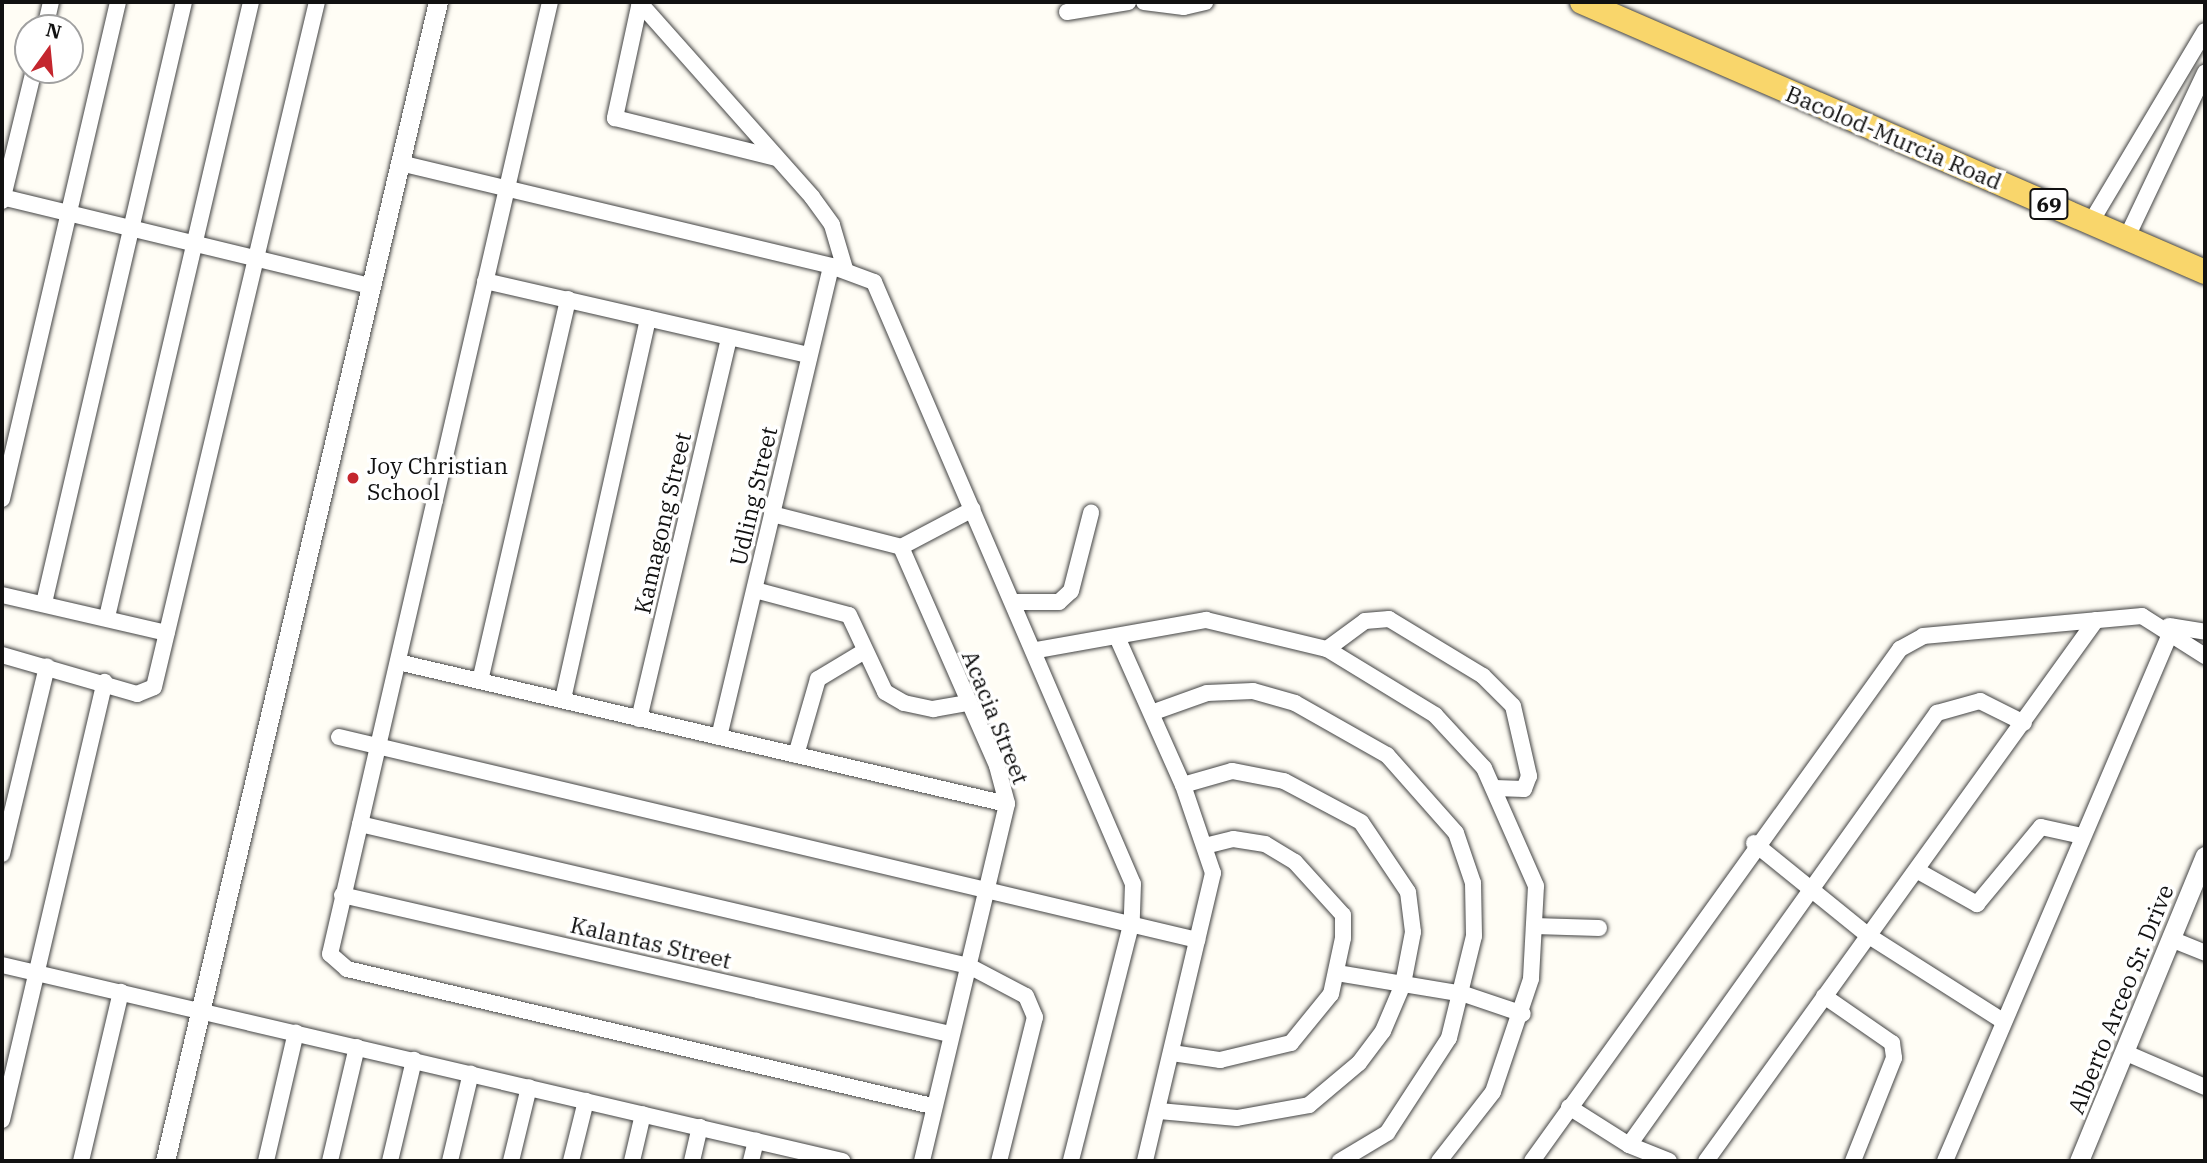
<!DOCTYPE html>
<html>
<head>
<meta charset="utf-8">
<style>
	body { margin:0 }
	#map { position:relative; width:2207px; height:1163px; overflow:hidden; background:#fffdf5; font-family:"IBM Plex Serif",serif }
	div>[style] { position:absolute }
	.roads { filter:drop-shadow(0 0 2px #444) drop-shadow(0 0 2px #444) }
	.minor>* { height:16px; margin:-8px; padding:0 8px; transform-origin:8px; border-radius:8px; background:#fff }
	.tertiary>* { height:19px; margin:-9.5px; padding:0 9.5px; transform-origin:9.5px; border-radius:9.5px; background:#fff }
	.primary>* { height:24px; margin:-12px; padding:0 12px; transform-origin:12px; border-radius:12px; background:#f9d66b }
	.dots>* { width:19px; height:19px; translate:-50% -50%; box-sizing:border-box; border:4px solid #fff; border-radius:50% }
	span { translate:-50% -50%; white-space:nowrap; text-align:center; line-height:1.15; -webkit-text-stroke:7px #fff; paint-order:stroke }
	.shield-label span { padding:2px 5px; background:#fff; border:2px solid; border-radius:5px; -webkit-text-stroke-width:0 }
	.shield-label { font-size:21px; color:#111; font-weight:700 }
	.street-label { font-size:23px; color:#111 }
	.poi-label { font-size:23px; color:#111 }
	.left { translate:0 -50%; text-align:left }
	.frame { position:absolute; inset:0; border:4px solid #111; pointer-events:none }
	.north { position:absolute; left:14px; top:14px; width:70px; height:70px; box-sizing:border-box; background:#fff; border:2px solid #a0a0a0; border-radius:50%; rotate:15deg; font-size:19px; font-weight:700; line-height:28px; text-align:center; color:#111 }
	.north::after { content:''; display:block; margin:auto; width:24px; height:32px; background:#c4262e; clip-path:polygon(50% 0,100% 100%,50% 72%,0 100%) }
</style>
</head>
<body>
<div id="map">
	<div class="roads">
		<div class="minor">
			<i style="left:550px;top:2px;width:977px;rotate:103.01deg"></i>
			<i style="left:330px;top:954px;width:23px;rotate:41deg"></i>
			<i style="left:347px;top:969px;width:601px;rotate:13.18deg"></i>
			<i style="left:639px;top:2px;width:261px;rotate:48.4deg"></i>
			<i style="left:812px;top:197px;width:34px;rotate:54deg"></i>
			<i style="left:832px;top:225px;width:46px;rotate:73.5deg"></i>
			<i style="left:640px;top:2px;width:119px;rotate:102.2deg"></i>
			<i style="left:615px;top:118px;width:167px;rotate:13.9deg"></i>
			<i style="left:1144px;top:2px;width:40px;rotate:7.1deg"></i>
			<i style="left:1184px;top:7px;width:22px;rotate:-13deg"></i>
			<i style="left:1067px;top:12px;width:62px;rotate:-9.3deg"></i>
			<i style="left:45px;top:28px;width:27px;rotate:-77deg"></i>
			<i style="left:400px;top:163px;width:443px;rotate:13.4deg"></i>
			<i style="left:831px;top:266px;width:46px;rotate:20.4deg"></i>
			<i style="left:874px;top:282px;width:655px;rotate:66.72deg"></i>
			<i style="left:1133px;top:884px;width:37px;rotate:92deg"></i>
			<i style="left:1132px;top:921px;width:248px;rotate:104.3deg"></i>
			<i style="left:2px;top:197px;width:379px;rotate:13.6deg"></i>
			<i style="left:2px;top:201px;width:135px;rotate:-76.3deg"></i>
			<i style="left:2091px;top:222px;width:222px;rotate:-59.2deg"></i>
			<i style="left:2127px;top:237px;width:182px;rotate:-64.6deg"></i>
			<i style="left:485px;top:281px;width:331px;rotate:12.9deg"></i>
			<i style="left:2px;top:499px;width:510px;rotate:-76.86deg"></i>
			<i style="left:772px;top:514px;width:133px;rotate:14.3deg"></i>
			<i style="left:901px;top:547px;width:239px;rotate:66.3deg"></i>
			<i style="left:997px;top:766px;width:39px;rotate:75deg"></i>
			<i style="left:1007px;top:804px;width:367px;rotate:103.4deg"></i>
			<i style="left:901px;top:547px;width:81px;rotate:-27.8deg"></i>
			<i style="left:755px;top:590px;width:97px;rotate:14.9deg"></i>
			<i style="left:849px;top:615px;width:85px;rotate:64.9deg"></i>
			<i style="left:885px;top:692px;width:22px;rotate:30deg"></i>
			<i style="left:904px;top:703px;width:30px;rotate:12deg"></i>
			<i style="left:933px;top:709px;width:34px;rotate:-10deg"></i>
			<i style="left:2px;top:595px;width:169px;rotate:13deg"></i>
			<i style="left:1014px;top:602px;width:45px"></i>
			<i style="left:1059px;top:602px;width:16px;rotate:-43deg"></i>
			<i style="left:1071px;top:591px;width:81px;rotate:-75.6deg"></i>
			<i style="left:44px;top:603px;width:617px;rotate:-76.89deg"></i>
			<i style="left:107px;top:617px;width:632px;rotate:-76.82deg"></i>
			<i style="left:2169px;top:626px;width:36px;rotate:9deg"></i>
			<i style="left:1117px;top:637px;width:162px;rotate:66deg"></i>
			<i style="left:1183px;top:785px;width:93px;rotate:71.2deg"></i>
			<i style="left:1213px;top:873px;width:296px;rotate:103.3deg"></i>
			<i style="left:1327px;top:649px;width:47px;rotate:-36.4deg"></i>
			<i style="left:1365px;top:621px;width:24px;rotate:-5deg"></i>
			<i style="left:1389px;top:619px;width:110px;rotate:31.2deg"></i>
			<i style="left:1483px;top:676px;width:42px;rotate:45deg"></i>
			<i style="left:1513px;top:706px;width:72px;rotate:77.1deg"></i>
			<i style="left:1529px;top:776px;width:14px;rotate:111deg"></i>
			<i style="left:1524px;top:789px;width:29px;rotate:-178deg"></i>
			<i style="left:1037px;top:650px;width:172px;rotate:-10.1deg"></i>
			<i style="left:1206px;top:620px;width:124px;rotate:13.5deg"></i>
			<i style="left:1327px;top:649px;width:127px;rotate:31.4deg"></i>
			<i style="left:1435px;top:715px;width:72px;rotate:47.2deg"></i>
			<i style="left:1484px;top:768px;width:129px;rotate:66.2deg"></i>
			<i style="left:1536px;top:886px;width:93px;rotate:93.1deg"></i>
			<i style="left:1531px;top:979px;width:119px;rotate:108.6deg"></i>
			<i style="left:1493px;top:1092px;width:88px;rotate:128deg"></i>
			<i style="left:2px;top:655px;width:141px;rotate:16.1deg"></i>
			<i style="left:137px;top:694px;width:18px;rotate:-22deg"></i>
			<i style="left:154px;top:687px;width:704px;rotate:-76.62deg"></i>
			<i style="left:398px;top:662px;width:625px;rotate:13.13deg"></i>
			<i style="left:480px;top:681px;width:392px;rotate:-77deg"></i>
			<i style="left:563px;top:699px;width:390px;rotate:-77.4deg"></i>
			<i style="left:1154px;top:712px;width:56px;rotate:-19.7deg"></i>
			<i style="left:1207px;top:693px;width:46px;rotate:-2.5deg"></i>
			<i style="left:1253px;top:691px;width:44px;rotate:15.9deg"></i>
			<i style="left:1295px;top:703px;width:106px;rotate:29.5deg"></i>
			<i style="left:1387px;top:755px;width:104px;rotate:48.5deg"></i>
			<i style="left:1456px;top:833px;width:53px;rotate:71.2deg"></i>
			<i style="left:1473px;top:883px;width:53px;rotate:88.9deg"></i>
			<i style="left:1474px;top:936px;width:105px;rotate:103.8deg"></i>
			<i style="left:1449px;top:1038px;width:113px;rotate:123.1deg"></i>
			<i style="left:1387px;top:1133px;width:55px;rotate:149.2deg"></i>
			<i style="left:639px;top:719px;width:392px;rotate:-76.7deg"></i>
			<i style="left:339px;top:737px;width:882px;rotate:13.31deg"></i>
			<i style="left:719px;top:737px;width:484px;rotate:-76.6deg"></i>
			<i style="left:796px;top:755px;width:79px;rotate:-73.9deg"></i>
			<i style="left:818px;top:679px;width:52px;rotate:-31deg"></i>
			<i style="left:360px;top:824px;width:625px;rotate:13.13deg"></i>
			<i style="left:969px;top:966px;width:64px;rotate:27.8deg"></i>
			<i style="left:1026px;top:996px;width:23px;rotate:67deg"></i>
			<i style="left:1035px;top:1017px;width:148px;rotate:104deg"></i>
			<i style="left:1754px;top:843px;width:148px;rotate:39deg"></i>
			<i style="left:1869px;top:936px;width:159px;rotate:32.4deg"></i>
			<i style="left:2px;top:854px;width:193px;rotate:-76.5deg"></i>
			<i style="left:1918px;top:871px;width:68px;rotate:29.2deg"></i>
			<i style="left:1977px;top:904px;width:100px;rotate:-50.3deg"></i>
			<i style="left:2041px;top:827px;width:42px;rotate:12.4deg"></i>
			<i style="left:342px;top:895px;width:624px;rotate:12.88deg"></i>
			<i style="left:1534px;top:926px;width:65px;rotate:1.8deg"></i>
			<i style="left:2171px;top:939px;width:37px;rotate:22deg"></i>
			<i style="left:2px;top:965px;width:863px;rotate:13.13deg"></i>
			<i style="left:1337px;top:973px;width:129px;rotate:9.4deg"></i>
			<i style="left:1464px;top:994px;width:62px;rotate:18.7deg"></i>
			<i style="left:1824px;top:996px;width:83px;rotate:34.7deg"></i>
			<i style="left:1892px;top:1043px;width:15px;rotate:82deg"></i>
			<i style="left:1894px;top:1058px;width:111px;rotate:111.7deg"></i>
			<i style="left:2124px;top:1052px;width:88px;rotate:23.4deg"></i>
			<i style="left:1172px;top:1053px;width:49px;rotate:8.3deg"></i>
			<i style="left:1220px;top:1060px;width:73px;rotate:-13.5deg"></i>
			<i style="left:1291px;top:1043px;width:63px;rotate:-50.8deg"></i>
			<i style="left:1331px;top:994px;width:57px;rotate:-77.9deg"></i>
			<i style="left:1343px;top:938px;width:23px;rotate:-90deg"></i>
			<i style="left:1343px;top:915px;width:72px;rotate:-132.2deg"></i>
			<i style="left:1295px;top:862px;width:35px;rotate:-149deg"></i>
			<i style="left:1265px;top:844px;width:32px;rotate:-171deg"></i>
			<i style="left:1233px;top:839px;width:29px;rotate:166deg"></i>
			<i style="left:1569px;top:1107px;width:71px;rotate:32.3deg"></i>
			<i style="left:1629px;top:1145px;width:43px;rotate:21.8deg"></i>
			<i style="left:1159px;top:1111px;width:78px;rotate:5.1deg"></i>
			<i style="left:1237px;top:1118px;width:73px;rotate:-10.2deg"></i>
			<i style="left:1309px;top:1105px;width:65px;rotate:-40deg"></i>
			<i style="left:1359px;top:1063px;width:40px;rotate:-53deg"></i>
			<i style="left:1383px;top:1031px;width:51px;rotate:-66.9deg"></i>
			<i style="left:1403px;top:984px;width:53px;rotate:-79.1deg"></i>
			<i style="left:1413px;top:932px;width:40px;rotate:-97.1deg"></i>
			<i style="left:1408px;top:892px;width:84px;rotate:-123.9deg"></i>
			<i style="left:1361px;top:822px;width:87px;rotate:-152deg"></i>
			<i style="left:1284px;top:781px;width:53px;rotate:-169.1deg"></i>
			<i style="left:1232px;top:771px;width:51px;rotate:164.1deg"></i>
			<i style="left:2px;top:1120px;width:450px;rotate:-76.8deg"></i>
			<i style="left:1629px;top:1145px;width:531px;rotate:-54.51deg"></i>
			<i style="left:1937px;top:713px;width:45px;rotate:-15.6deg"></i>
			<i style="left:1980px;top:701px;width:49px;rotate:26.6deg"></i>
			<i style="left:81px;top:1161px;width:174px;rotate:-76.7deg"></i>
			<i style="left:266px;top:1161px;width:132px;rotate:-76.9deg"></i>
			<i style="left:330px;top:1161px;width:117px;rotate:-76.7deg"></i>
			<i style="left:390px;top:1161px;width:104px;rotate:-76.6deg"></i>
			<i style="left:450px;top:1161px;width:90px;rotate:-76.6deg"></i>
			<i style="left:511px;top:1161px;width:76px;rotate:-76.3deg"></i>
			<i style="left:571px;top:1161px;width:62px;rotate:-76deg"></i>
			<i style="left:632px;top:1161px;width:48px;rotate:-76.8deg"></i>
			<i style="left:692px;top:1161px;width:35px;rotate:-77deg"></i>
			<i style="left:751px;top:1161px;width:21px;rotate:-76deg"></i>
			<i style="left:1532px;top:1161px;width:631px;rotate:-54.29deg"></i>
			<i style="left:1900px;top:649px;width:26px;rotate:-29deg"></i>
			<i style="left:1923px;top:636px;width:220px;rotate:-5.2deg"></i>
			<i style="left:2142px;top:616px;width:75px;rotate:32.4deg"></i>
			<i style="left:1706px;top:1161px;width:667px;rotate:-54.21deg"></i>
			<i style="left:1945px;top:1161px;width:581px;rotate:-66.88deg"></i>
		</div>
		<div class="tertiary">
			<i style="left:165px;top:1161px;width:1191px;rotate:-76.75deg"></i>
			<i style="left:2079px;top:1161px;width:330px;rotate:-67.6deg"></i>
		</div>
		<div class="primary">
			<i style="left:1582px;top:2px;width:679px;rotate:23.43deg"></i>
		</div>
	</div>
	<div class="dots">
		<i style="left:353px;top:478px;background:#c4262e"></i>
	</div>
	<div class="shield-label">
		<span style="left:2049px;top:204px">69</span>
	</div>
	<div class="street-label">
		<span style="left:1894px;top:137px;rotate:23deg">Bacolod-Murcia Road</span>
		<span style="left:753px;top:496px;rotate:-77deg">Udling Street</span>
		<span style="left:662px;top:523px;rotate:-77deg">Kamagong Street</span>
		<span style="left:996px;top:717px;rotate:68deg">Acacia Street</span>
		<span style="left:651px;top:942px;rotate:13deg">Kalantas Street</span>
		<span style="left:2120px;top:999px;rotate:-68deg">Alberto Arceo Sr. Drive</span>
	</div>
	<div class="poi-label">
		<span class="left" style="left:367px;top:478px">Joy Christian<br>School</span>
	</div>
	<div class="frame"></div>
	<div class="north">N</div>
</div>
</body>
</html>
